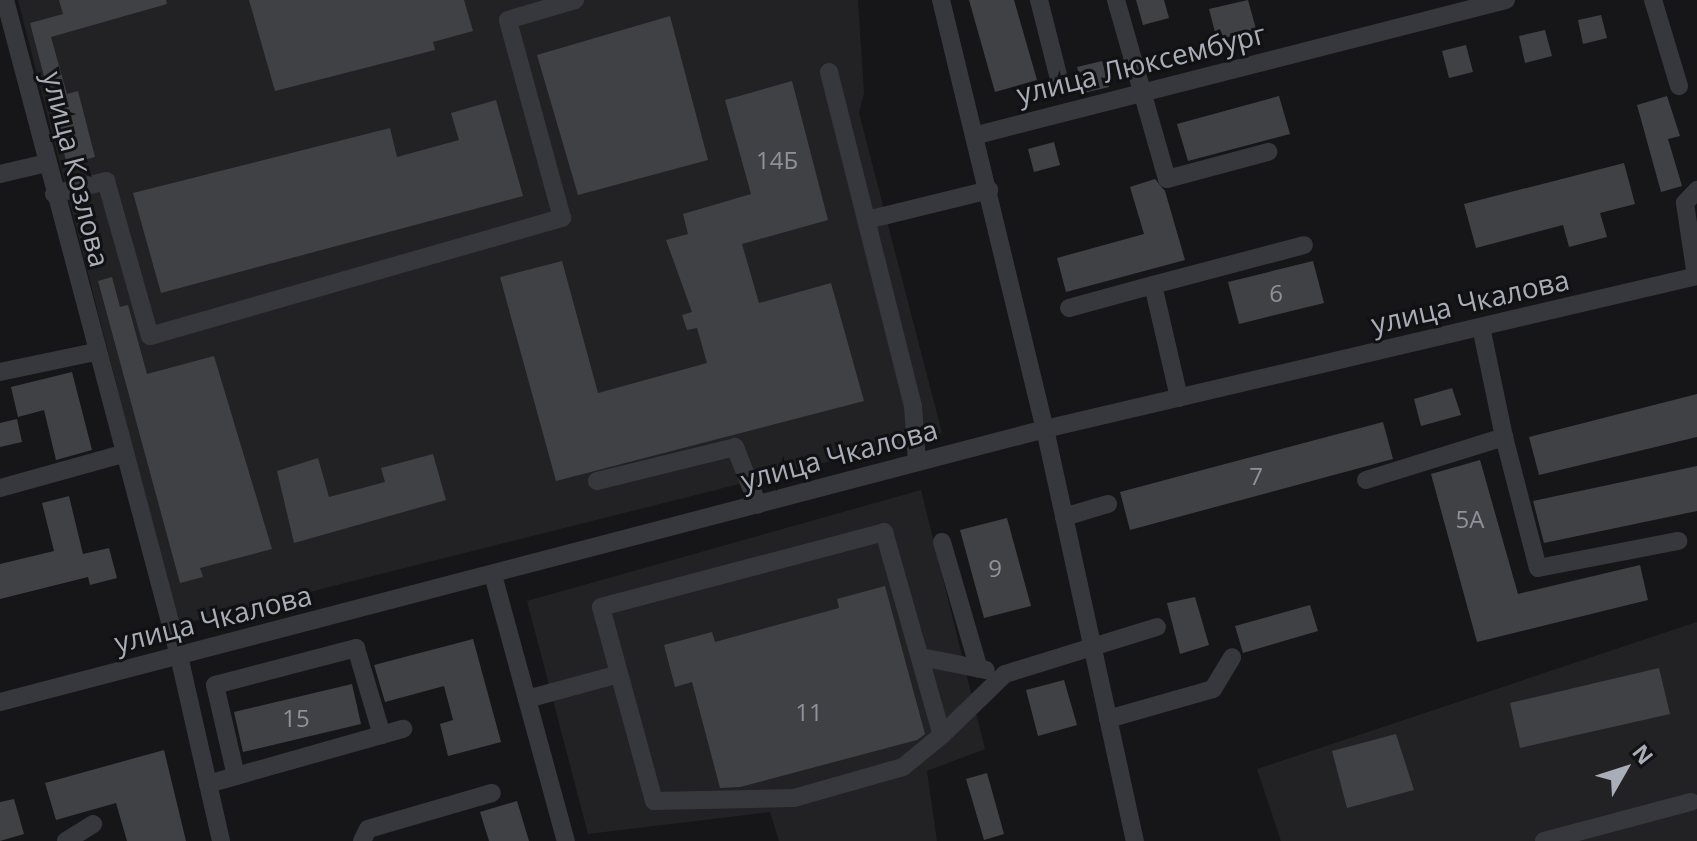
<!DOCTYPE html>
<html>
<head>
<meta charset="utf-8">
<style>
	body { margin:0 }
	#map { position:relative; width:1697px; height:841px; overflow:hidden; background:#161618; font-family:"Open Sans",sans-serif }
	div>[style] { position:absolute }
	.built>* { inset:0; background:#222225 }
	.building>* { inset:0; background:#404145 }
	.minor>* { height:18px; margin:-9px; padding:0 9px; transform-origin:9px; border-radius:9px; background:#37383d }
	span { translate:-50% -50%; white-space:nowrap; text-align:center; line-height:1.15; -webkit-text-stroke:6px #111113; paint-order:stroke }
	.number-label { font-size:24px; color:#8e929b }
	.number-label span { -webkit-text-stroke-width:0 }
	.street-label { font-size:28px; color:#a8adb8 }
	.north { position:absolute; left:1585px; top:729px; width:80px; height:80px; -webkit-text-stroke:6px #111113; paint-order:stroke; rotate:51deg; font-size:22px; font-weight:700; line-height:32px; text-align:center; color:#a8adb8 }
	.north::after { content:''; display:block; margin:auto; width:28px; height:36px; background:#a8adb8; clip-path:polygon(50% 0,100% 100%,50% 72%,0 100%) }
</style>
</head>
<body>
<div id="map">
	<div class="built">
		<i style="clip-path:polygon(18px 0,858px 0,864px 93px,859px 113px,942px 433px,178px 625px)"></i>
		<i style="clip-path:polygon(921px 490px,985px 749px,927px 771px,937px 841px,779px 841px,770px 812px,588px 834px,527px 601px)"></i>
		<i style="clip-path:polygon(1697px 622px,1697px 841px,1281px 841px,1257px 769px)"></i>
	</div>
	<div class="building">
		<i style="clip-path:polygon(59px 0,166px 0,167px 4px,51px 37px,67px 94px,78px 91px,95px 157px,67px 164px,30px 23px,63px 14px)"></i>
		<i style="clip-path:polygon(249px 0,464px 0,473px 31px,433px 42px,435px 50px,275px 91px)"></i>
		<i style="clip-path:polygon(969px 0,1014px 0,1037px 80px,995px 92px)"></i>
		<i style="clip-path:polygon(1136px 0,1164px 0,1169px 18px,1143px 25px)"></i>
		<i style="clip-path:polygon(1248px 0,1256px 29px,1217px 40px,1209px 9px)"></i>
		<i style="clip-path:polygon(1601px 15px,1607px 38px,1583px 44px,1578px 20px)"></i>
		<i style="clip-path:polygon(670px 16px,708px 160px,578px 195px,537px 55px)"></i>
		<i style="clip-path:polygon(1545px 30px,1552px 56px,1525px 63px,1519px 36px)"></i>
		<i style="clip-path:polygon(1466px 45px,1473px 72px,1449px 78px,1442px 51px)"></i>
		<i style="clip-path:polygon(1102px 61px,1109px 87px,1084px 93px,1077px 67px)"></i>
		<i style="clip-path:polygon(792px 81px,828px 220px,742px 244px,759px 303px,831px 283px,864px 401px,556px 481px,500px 277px,562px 261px,598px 393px,707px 363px,697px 328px,687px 330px,682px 315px,692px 312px,666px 240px,688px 234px,683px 214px,751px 194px,725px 100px)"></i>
		<i style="clip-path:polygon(1279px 96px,1290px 134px,1188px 161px,1177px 124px)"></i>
		<i style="clip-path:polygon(1667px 96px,1680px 136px,1668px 139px,1682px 186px,1661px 192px,1637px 105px)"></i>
		<i style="clip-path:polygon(496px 100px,523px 196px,161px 293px,133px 193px,390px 128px,397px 157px,459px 140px,451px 113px)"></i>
		<i style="clip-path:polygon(1054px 142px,1060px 165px,1034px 172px,1028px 149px)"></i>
		<i style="clip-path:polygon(1624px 163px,1635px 204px,1600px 213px,1607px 237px,1569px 247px,1563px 225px,1476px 248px,1464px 204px)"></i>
		<i style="clip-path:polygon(1155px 179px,1165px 191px,1185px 260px,1066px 292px,1057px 258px,1144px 234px,1130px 187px)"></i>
		<i style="clip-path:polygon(1313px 261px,1324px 303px,1239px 324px,1228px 282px)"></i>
		<i style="clip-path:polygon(112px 277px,120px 307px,128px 305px,147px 374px,214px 356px,272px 549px,200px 568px,203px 577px,180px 583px,98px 281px)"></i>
		<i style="clip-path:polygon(72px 372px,92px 450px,56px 460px,44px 410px,18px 417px,11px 387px)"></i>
		<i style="clip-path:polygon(1452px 388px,1461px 415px,1421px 426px,1414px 399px)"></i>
		<i style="clip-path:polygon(1697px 394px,1697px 437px,1539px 475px,1529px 437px)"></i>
		<i style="clip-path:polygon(17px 419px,22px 442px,0 447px,0 423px)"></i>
		<i style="clip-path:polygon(1383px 422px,1393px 459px,1130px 530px,1120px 492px)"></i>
		<i style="clip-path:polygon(433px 454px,446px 500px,294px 543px,277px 471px,318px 458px,329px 497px,385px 482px,381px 468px)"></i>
		<i style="clip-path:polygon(1480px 460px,1518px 594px,1640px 565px,1648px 600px,1477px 642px,1431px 474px)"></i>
		<i style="clip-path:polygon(1697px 466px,1697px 511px,1544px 543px,1533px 501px)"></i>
		<i style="clip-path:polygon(69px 496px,83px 554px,109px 548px,117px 578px,90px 585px,88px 577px,0 599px,0 564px,54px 551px,42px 503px)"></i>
		<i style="clip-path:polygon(1007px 518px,1031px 606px,984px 618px,960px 530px)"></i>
		<i style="clip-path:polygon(885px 586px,925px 734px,917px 740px,740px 787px,720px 788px,692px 682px,675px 687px,664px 645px,712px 632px,715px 642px,839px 608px,837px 599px)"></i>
		<i style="clip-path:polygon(1195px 597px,1209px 645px,1180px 654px,1167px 603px)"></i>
		<i style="clip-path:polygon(1310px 605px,1318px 631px,1243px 653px,1235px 626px)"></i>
		<i style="clip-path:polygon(473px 639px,501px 742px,448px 756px,440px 724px,453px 720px,444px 686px,385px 702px,374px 665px)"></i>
		<i style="clip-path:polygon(1659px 668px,1670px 714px,1520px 748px,1510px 703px)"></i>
		<i style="clip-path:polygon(1064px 680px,1077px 725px,1038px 736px,1026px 690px)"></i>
		<i style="clip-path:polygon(352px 684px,361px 724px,243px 752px,234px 712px)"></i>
		<i style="clip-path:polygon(1396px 734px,1414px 790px,1347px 808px,1332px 751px)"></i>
		<i style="clip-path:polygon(164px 750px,186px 841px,127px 841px,116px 803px,56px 820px,45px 783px)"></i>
		<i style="clip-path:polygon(987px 773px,1004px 834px,984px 840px,966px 779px)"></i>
		<i style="clip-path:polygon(14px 799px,24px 834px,0 841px,0 802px)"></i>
		<i style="clip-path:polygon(517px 801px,529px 841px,489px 841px,480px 812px)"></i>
	</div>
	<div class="minor">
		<i style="left:5px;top:0;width:679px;rotate:75.14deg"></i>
		<i style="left:179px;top:656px;width:190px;rotate:77.2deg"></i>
		<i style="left:941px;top:0;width:441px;rotate:76.4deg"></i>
		<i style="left:1045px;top:429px;width:422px;rotate:77.7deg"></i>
		<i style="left:1039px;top:0;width:77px;rotate:75.8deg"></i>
		<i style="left:1116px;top:0;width:186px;rotate:74.1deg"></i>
		<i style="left:1167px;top:179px;width:105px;rotate:-15deg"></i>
		<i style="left:1653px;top:0;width:90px;rotate:73.2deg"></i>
		<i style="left:829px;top:72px;width:344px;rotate:75.9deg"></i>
		<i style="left:913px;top:406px;width:56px;rotate:85.9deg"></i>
		<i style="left:977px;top:135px;width:546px;rotate:-14.32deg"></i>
		<i style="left:0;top:174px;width:48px;rotate:-13.2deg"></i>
		<i style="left:54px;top:194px;width:54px;rotate:-14deg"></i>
		<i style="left:106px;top:181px;width:161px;rotate:74.2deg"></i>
		<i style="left:150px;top:336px;width:429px;rotate:-16deg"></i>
		<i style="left:562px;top:218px;width:205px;rotate:-105.3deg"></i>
		<i style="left:508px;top:20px;width:70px;rotate:-16.6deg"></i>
		<i style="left:867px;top:220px;width:126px;rotate:-13.8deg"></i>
		<i style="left:1696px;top:276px;width:74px;rotate:-98.6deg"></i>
		<i style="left:1685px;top:203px;width:18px;rotate:-47deg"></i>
		<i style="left:1153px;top:285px;width:156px;rotate:-14.8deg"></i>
		<i style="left:1069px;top:308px;width:87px;rotate:-15.3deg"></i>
		<i style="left:1153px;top:285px;width:116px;rotate:77deg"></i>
		<i style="left:0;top:372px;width:97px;rotate:-11.9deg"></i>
		<i style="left:1504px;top:437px;width:135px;rotate:75.5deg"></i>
		<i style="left:1538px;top:568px;width:143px;rotate:-10.9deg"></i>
		<i style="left:1366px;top:480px;width:145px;rotate:-17.3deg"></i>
		<i style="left:1504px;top:437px;width:112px;rotate:-101.8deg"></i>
		<i style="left:597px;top:481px;width:142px;rotate:-13.8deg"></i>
		<i style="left:735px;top:447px;width:62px;rotate:68.4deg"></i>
		<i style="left:0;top:488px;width:128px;rotate:-15.5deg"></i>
		<i style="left:1064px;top:517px;width:46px;rotate:-16.5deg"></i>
		<i style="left:884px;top:532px;width:211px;rotate:74.1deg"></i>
		<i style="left:942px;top:735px;width:50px;rotate:140.6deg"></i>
		<i style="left:903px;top:767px;width:113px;rotate:164.1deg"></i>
		<i style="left:794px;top:798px;width:140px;rotate:178.8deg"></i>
		<i style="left:654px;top:801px;width:201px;rotate:-105.3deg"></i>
		<i style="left:601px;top:607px;width:293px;rotate:-14.8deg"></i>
		<i style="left:942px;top:542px;width:132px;rotate:73.8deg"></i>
		<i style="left:493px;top:575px;width:276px;rotate:74.7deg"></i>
		<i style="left:921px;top:657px;width:66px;rotate:11.3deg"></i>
		<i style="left:527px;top:699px;width:95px;rotate:-15.2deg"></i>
		<i style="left:0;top:702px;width:1080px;rotate:-14.64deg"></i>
		<i style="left:1045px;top:429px;width:670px;rotate:-13.21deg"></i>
		<i style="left:1108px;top:719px;width:109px;rotate:-15.9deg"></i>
		<i style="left:1213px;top:689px;width:37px;rotate:-59deg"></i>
		<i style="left:942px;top:735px;width:88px;rotate:-44.1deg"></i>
		<i style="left:1005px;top:674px;width:159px;rotate:-17.2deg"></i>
		<i style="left:236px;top:776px;width:93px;rotate:-103deg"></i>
		<i style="left:215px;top:685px;width:146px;rotate:-14.7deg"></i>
		<i style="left:356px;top:648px;width:91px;rotate:73.4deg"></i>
		<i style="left:208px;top:784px;width:203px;rotate:-15.8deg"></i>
		<i style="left:66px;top:841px;width:32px;rotate:-32deg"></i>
		<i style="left:362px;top:841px;width:13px;rotate:-63deg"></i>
		<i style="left:368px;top:829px;width:129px;rotate:-16.2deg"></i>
		<i style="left:1544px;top:841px;width:152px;rotate:-14.9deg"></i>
	</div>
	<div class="number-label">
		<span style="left:777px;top:160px">14Б</span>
		<span style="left:1276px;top:293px">6</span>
		<span style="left:1256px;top:476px">7</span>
		<span style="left:1470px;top:519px">5А</span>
		<span style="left:995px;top:568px">9</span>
		<span style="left:809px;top:712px">11</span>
		<span style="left:296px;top:718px">15</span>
	</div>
	<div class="street-label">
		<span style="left:1141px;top:63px;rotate:-14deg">улица Люксембург</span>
		<span style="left:77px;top:169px;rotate:76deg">улица Козлова</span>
		<span style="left:1470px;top:301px;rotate:-13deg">улица Чкалова</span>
		<span style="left:839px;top:454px;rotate:-15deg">улица Чкалова</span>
		<span style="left:213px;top:618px;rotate:-14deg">улица Чкалова</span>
	</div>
	<div class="north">N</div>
</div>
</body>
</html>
